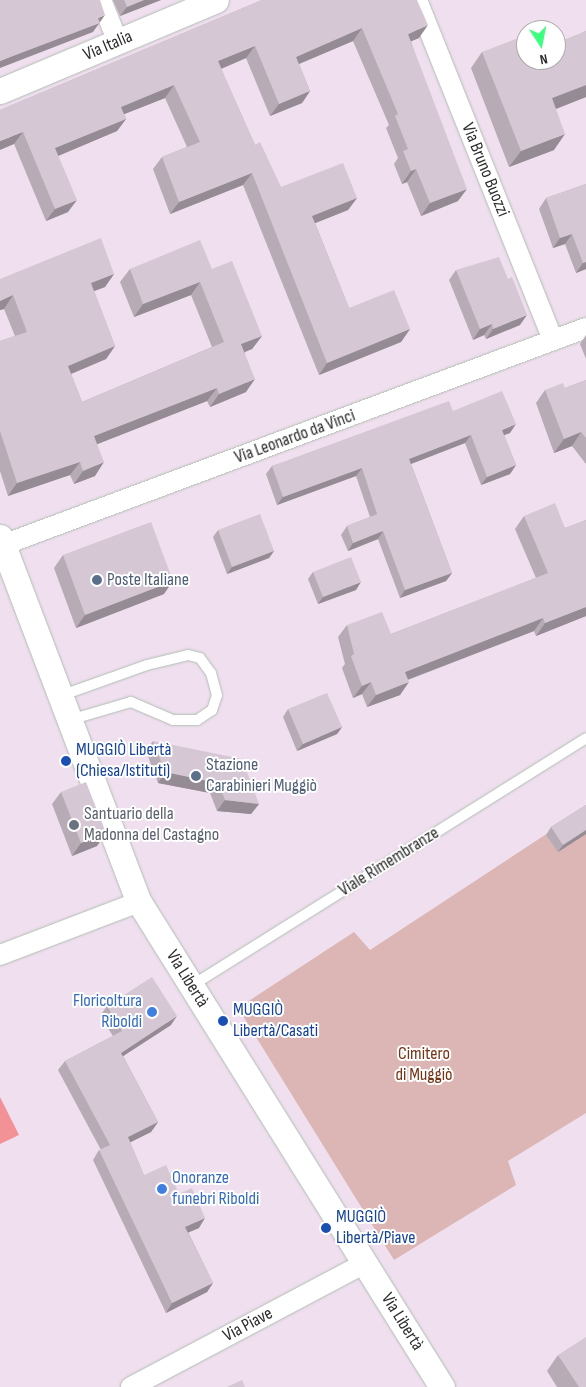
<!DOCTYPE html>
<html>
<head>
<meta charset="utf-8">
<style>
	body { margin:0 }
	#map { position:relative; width:586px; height:1387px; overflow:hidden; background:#f0dfee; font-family:"Sofia Sans Condensed",sans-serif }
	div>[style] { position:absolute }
	.cemetery>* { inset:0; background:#dbb6b4 }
	.pitch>* { inset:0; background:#f29297 }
	.roads { filter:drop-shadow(0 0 1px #afbeb4) drop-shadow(0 0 1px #afbeb4) }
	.service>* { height:10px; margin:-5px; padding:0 5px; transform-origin:5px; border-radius:5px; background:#fff }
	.minor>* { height:20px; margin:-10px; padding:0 10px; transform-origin:10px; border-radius:10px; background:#fff }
	.tertiary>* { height:25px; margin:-12.5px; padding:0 12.5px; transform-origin:12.5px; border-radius:12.5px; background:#fff }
	.wall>* { inset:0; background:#b7abb5 }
	.shaded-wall>* { inset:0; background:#958b94 }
	.building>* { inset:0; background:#d5c7d3 }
	.dots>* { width:14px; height:14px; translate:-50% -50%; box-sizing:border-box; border:2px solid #fff; border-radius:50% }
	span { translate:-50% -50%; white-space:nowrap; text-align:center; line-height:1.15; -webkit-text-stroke:4px #fff; paint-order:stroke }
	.street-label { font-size:18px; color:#2d2d2d }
	.service-label { font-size:18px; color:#4e5e75 }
	.left { translate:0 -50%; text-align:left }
	.transit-label { font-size:18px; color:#164399 }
	.worship-label { font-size:18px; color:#5b616d }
	.shop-label { font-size:18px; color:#366cbe }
	.right { translate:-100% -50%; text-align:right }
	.park-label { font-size:18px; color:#733314 }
	.north { position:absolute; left:516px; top:20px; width:50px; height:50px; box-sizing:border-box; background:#fff; border:1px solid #ababab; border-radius:50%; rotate:169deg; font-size:14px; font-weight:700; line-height:20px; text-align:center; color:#2d2d2d }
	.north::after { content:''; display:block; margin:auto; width:18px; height:22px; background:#3cff7f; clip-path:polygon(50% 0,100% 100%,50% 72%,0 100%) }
</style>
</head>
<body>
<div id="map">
	<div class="cemetery">
		<i style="clip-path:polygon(586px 808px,586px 1113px,508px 1161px,516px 1185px,394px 1260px,238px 1008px,354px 932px,370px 950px)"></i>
	</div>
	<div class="pitch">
		<i style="clip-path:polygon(0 1097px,19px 1135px,0 1144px)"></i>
	</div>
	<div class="roads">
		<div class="service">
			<i style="left:60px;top:696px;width:92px;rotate:-19.6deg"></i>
			<i style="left:147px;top:665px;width:42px;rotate:-13.7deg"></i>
			<i style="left:188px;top:655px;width:12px;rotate:14deg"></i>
			<i style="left:200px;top:658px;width:19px;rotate:54deg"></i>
			<i style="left:211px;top:673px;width:23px;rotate:75deg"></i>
			<i style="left:217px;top:695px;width:16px;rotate:108deg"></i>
			<i style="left:212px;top:710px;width:18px;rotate:146deg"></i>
			<i style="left:197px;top:720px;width:24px;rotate:180deg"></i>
			<i style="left:173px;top:720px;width:46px;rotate:-156.8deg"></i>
			<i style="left:131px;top:702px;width:64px;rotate:163.6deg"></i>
			<i style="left:191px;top:986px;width:466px;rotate:-32.1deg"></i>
		</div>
		<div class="minor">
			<i style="left:101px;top:0;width:45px;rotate:68deg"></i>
			<i style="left:417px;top:0;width:366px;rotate:68.2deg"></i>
			<i style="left:3px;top:545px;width:622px;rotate:-20.42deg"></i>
			<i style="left:0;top:955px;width:149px;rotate:-20.9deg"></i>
			<i style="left:131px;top:1387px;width:265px;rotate:-27.9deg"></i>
		</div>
		<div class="tertiary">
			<i style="left:0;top:91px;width:234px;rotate:-22.8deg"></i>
			<i style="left:0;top:537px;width:391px;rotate:69.2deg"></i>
			<i style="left:139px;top:902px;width:572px;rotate:58.01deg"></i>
		</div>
	</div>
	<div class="wall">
		<i style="clip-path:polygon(113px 0,161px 0,120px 16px)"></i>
		<i style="clip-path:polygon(262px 0,419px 38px,411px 41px,458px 201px,421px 216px,407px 182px,402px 184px,394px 164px,398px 158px,386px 128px,389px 125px,353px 41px,299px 64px,310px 91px,302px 103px,270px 116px,246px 58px,221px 69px,255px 145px,281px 187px,357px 198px,348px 210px,315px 223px,349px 308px,410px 329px,401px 342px,319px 375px,243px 185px,170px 214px,153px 169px,162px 157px,187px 147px,165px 98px,124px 114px,126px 119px,117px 131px,58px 156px,68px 212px,46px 221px,0 110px)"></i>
		<i style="clip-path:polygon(586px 31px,586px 97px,556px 109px,554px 150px,509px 167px,471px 68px,482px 52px,526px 60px)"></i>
		<i style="clip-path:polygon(586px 184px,586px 269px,576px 273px,565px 244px,553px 248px,539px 209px,546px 198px)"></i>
		<i style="clip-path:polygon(130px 269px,212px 269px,262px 336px,252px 349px,245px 352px,246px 392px,210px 407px,207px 401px,97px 444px,95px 476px,74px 484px,70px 475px,8px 496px,0 471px,0 341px,15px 336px,4px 309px,0 310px,0 279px,114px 274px,105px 287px,94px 291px,115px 346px,106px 359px,71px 374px,82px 402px,212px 347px,191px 295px,134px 317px,120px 282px)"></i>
		<i style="clip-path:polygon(456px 270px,520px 325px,486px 339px,484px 335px,473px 340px,449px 280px)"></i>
		<i style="clip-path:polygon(586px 335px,586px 359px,580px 344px)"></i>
		<i style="clip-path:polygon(586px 380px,586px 464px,572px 446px,554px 453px,536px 403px,545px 390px,565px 388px)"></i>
		<i style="clip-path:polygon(453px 411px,510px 433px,504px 435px,516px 465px,510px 474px,481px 485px,465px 443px,411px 464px,452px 573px,446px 581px,400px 598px,378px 539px,348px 551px,341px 535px,347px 526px,370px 517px,356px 476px,277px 505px,266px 474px,272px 466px)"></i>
		<i style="clip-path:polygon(524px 516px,565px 528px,586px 520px,586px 616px,536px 636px,534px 631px,408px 680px,400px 695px,367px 707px,362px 694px,353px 698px,342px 668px,345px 664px,338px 637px,347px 625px,391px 634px,536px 578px,515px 529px)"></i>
		<i style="clip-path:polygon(218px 530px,274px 551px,269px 558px,227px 574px,213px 537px)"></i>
		<i style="clip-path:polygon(63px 555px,164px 594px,76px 628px,54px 568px)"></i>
		<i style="clip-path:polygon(313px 572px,356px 590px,318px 604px,308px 579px)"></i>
		<i style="clip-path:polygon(288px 709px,342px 727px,337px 734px,297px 751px,283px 717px)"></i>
		<i style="clip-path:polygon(153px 741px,259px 804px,251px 814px,217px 811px,210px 793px,158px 783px,146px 751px)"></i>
		<i style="clip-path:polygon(61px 792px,106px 833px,97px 846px,72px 856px,52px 804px)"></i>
		<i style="clip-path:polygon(586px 805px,586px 834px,558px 852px,546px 835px,551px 827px)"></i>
		<i style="clip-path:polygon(107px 1006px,171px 1025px,123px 1056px,158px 1122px,151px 1132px,130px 1142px,144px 1175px,179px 1194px,199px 1228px,188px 1232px,213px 1283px,207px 1292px,166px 1313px,93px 1160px,99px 1150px,101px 1150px,58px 1070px,65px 1061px,113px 1036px,100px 1016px)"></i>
		<i style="clip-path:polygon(558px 1355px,586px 1387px,557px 1387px,547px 1371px)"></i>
	</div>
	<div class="shaded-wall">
		<i style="clip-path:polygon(144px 0,161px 0,120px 16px,127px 7px)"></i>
		<i style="clip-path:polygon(105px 15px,93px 32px,0 68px,0 61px)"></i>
		<i style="clip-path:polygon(428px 25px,419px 38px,400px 46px,408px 34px)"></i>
		<i style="clip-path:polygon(362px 28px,353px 41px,287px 69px,296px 57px)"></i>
		<i style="clip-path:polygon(255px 46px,246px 58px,209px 74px,218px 61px)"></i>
		<i style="clip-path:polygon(174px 85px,165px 98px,112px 119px,121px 107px)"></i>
		<i style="clip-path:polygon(586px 85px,586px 97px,540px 115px,552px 98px)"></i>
		<i style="clip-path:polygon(310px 91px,302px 103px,270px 116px,279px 104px)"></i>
		<i style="clip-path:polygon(126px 119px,117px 131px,46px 161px,55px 148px)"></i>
		<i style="clip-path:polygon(23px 132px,14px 144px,0 150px,0 141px)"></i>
		<i style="clip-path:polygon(565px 134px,554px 150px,509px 167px,521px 151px)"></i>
		<i style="clip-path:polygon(416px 169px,407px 182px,402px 184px,411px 171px)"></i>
		<i style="clip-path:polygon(252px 173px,243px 185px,170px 214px,179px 202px)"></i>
		<i style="clip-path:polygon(467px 189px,458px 201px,421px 216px,430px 203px)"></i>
		<i style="clip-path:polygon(357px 198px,348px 210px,303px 228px,312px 216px)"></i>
		<i style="clip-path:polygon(77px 200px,68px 212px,46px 221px,55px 209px)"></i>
		<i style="clip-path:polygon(572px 234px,565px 244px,553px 248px,560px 238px)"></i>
		<i style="clip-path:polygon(586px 262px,586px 269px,576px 273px,583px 263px)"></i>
		<i style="clip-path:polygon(114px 274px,105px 287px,81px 296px,91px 283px)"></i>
		<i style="clip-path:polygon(200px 282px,191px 295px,134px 317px,143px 304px)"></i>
		<i style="clip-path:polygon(13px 295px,4px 309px,0 310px,0 301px)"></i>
		<i style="clip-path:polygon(527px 315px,520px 325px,486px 339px,493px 329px)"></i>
		<i style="clip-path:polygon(492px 324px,484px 335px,473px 340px,480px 329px)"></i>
		<i style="clip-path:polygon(410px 329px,401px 342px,319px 375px,327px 363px)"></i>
		<i style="clip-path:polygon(262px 336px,252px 349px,232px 357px,241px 344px)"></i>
		<i style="clip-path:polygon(115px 346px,106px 359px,59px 379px,68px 366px)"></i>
		<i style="clip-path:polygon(255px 379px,246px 392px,210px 407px,219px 394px)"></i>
		<i style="clip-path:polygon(217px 388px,207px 401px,85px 449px,94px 436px)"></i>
		<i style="clip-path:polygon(516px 424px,510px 433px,496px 438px,502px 430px)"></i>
		<i style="clip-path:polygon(581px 432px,572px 446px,554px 453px,564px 439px)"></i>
		<i style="clip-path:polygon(471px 435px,465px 443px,403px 467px,409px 459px)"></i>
		<i style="clip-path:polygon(80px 462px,70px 475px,8px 496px,17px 483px)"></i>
		<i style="clip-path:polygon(104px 462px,95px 476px,74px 484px,83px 471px)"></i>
		<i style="clip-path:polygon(516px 465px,510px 474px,481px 485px,487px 477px)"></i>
		<i style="clip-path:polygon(362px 468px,356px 476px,277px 505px,283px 497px)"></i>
		<i style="clip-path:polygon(383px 531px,378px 539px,348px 551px,353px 543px)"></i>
		<i style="clip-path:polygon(274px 551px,269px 558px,227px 574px,232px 567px)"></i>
		<i style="clip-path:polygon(452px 573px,446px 581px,400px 598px,405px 590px)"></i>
		<i style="clip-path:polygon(173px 581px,164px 594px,76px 628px,85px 615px)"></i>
		<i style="clip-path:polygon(361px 582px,356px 590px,318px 604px,323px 597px)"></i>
		<i style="clip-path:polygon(586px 607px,586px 616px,536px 636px,545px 623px)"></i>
		<i style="clip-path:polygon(543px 618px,534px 631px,396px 684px,405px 672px)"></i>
		<i style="clip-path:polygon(371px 682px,362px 694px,353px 698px,362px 686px)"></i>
		<i style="clip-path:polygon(409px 682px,400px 695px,367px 707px,376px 695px)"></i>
		<i style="clip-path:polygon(342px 727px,337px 734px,297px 751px,303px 744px)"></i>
		<i style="clip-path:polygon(165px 772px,218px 783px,210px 793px,158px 783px)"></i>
		<i style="clip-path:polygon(225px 800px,259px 804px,251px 814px,217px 811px)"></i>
		<i style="clip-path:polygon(586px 830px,586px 834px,558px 852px,563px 845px)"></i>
		<i style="clip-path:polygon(106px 833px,97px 846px,72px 856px,81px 843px)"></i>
		<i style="clip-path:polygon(177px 1016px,171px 1025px,114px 1062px,121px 1053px)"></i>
		<i style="clip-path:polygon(158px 1122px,151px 1132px,121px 1147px,128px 1137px)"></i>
		<i style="clip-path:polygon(205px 1218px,199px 1228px,178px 1237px,185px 1227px)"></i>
		<i style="clip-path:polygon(213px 1283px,207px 1292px,166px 1313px,172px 1303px)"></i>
	</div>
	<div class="building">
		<i style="clip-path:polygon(0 0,100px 0,105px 15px,98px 18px,100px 23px,0 61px)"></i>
		<i style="clip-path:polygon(124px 0,144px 0,127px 7px)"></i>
		<i style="clip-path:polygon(262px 0,417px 0,428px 25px,408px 34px,467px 189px,430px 203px,416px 169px,411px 171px,403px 151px,408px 149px,395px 116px,398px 114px,362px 28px,296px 57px,310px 91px,279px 104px,255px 46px,218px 61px,255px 145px,260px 142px,281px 187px,343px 163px,357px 198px,312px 216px,349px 308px,394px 290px,410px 329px,327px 363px,252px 173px,179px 202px,162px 157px,200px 142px,174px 85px,121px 107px,126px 119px,55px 148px,77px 200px,55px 209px,23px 132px,0 141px,0 110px)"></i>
		<i style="clip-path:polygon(546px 27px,547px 30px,539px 30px)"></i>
		<i style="clip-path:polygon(586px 31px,586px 85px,552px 98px,565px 134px,521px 151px,482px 52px,526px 35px,526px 60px,556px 60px,556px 43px)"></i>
		<i style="clip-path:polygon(586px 184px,586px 262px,583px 263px,572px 234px,560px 238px,546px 198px)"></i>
		<i style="clip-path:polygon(101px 238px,114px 274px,91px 283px,115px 346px,68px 366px,82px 402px,224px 342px,200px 282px,143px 304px,130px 269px,200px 240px,212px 269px,232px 261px,262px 336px,241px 344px,255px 379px,219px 394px,217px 388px,94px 436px,104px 462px,83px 471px,80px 462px,17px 483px,0 431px,0 341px,27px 332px,13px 295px,0 301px,0 279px)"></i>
		<i style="clip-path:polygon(499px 257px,508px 279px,512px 277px,527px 315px,493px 329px,492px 324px,480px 329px,456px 270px)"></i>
		<i style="clip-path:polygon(586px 380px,586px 438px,581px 432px,564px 439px,545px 390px,563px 383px,565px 388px)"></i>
		<i style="clip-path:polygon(502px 391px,516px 424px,502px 430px,516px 465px,487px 477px,471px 435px,409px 459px,452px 573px,405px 590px,383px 531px,353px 543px,347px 526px,377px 514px,362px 468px,283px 497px,272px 466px,449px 401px,453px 411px)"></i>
		<i style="clip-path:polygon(555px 503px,565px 528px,586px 520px,586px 607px,545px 623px,543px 618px,405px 672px,409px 682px,376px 695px,371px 682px,362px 686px,351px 656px,354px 654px,347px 625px,382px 612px,391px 634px,548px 573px,524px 516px)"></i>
		<i style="clip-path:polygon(260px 514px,274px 551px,232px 567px,218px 530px)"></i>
		<i style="clip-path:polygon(151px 522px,173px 581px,85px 615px,63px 555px)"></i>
		<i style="clip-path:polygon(351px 557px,361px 582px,323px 597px,313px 572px)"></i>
		<i style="clip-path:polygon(327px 693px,342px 727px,303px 744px,288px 709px)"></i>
		<i style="clip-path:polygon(153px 741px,242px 759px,259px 804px,225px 800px,218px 783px,165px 772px)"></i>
		<i style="clip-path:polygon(86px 782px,106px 833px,81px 843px,61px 792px)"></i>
		<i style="clip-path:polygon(586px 805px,586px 830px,563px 845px,551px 827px)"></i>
		<i style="clip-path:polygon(152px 977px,177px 1016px,121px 1053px,158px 1122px,128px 1137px,144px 1175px,166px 1165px,179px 1194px,192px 1188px,205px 1218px,185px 1227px,213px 1283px,172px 1303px,99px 1150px,110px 1145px,65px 1061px,122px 1031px,107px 1006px)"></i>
		<i style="clip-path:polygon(586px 1337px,586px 1387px,579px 1387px,558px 1355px)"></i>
		<i style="clip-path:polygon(242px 1380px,245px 1387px,227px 1387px)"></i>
	</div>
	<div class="dots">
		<i style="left:97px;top:580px;background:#5c6f8a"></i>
		<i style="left:66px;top:761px;background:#1a4fb4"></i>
		<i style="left:196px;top:776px;background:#5c6f8a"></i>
		<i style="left:74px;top:825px;background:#6b7280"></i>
		<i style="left:152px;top:1012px;background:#3f7fe0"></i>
		<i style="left:223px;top:1021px;background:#1a4fb4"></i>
		<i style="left:162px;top:1189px;background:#3f7fe0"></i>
		<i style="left:326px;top:1228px;background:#1a4fb4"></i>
	</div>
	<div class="street-label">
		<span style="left:108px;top:46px;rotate:-23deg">Via Italia</span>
		<span style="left:485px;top:170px;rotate:68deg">Via Bruno Buozzi</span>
		<span style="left:295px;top:437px;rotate:-20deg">Via Leonardo da Vinci</span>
		<span style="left:389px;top:862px;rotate:-32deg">Viale Rimembranze</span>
		<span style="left:187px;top:979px;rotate:58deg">Via Libertà</span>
		<span style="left:402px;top:1322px;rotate:58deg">Via Libertà</span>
		<span style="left:248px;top:1325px;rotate:-28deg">Via Piave</span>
	</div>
	<div class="service-label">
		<span class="left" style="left:107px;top:580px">Poste Italiane</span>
		<span class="left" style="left:206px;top:776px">Stazione<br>Carabinieri Muggiò</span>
	</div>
	<div class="transit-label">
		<span class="left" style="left:76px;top:761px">MUGGIÒ Libertà<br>(Chiesa/Istituti)</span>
		<span class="left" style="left:233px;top:1021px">MUGGIÒ<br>Libertà/Casati</span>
		<span class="left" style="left:336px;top:1228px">MUGGIÒ<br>Libertà/Piave</span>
	</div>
	<div class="worship-label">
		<span class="left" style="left:84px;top:825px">Santuario della<br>Madonna del Castagno</span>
	</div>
	<div class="shop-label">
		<span class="right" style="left:142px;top:1012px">Floricoltura<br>Riboldi</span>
		<span class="left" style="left:172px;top:1189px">Onoranze<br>funebri Riboldi</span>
	</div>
	<div class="park-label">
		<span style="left:424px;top:1065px">Cimitero<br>di Muggiò</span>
	</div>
	<div class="north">N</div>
</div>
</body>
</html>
